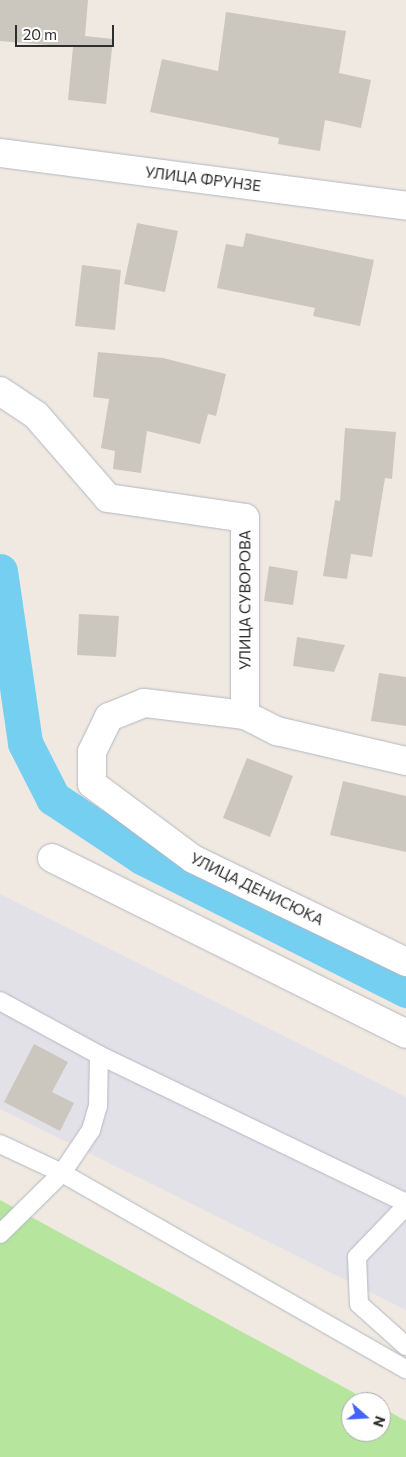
<!DOCTYPE html>
<html>
<head>
<meta charset="utf-8">
<style>
	body { margin:0 }
	#map { position:relative; width:406px; height:1457px; overflow:hidden; background:#efe9e1; font-family:Commissioner,sans-serif }
	div>[style] { position:absolute }
	.industrial>* { inset:0; background:#e3e1e8 }
	.green>* { inset:0; background:#b6e59e }
	.canal>* { height:35px; margin:-17.5px; padding:0 17.5px; transform-origin:17.5px; border-radius:17.5px; background:#75cff0 }
	.building>* { inset:0; background:#cbc7bf }
	.roads { filter:drop-shadow(0 0 1px #b4b7c1) drop-shadow(0 0 1px #b4b7c1) }
	.lane>* { height:18px; margin:-9px; padding:0 9px; transform-origin:9px; border-radius:9px; background:#fff }
	.street>* { height:28px; margin:-14px; padding:0 14px; transform-origin:14px; border-radius:14px; background:#fff }
	span { translate:-50% -50%; white-space:nowrap; text-align:center; line-height:1.15; -webkit-text-stroke:5px #fff; paint-order:stroke }
	.street-label { font-size:15px; color:#2e2e2e }
	.north { position:absolute; left:341px; top:1392px; width:50px; height:50px; box-sizing:border-box; background:#fff; border:1px solid #ababab; border-radius:50%; rotate:109deg; font-size:14px; font-weight:700; line-height:20px; text-align:center; color:#2e2e2e }
	.north::after { content:''; display:block; margin:auto; width:18px; height:22px; background:#4264fb; clip-path:polygon(50% 0,100% 100%,50% 72%,0 100%) }
	.scale { position:absolute; left:15px; top:25px; width:99px; height:22px; box-sizing:border-box; border:2px solid #2e2e2e; border-top:0; padding-left:6px; font-size:15px; line-height:18px; white-space:nowrap; color:#2e2e2e; -webkit-text-stroke:4px #fff; paint-order:stroke }
</style>
</head>
<body>
<div id="map">
	<div class="industrial">
		<i style="clip-path:polygon(0 894px,406px 1097px,406px 1310px,0 1109px)"></i>
	</div>
	<div class="green">
		<i style="clip-path:polygon(0 1200px,371px 1402px,351px 1402px,351px 1432px,381px 1432px,381px 1407px,406px 1421px,406px 1457px,0 1457px)"></i>
	</div>
	<div class="canal">
		<i style="left:0;top:571px;width:174px;rotate:81.7deg"></i>
		<i style="left:25px;top:743px;width:62px;rotate:63deg"></i>
		<i style="left:53px;top:798px;width:107px;rotate:33.5deg"></i>
		<i style="left:142px;top:857px;width:296px;rotate:26.7deg"></i>
	</div>
	<div class="building">
		<i style="clip-path:polygon(0 0,88px 0,85px 36px,113px 39px,106px 104px,68px 100px,73px 47px,0 41px)"></i>
		<i style="clip-path:polygon(226px 12px,346px 31px,339px 73px,371px 80px,361px 128px,325px 120px,320px 151px,278px 144px,279px 138px,150px 112px,162px 59px,218px 71px)"></i>
		<i style="clip-path:polygon(137px 223px,178px 231px,165px 292px,124px 284px)"></i>
		<i style="clip-path:polygon(246px 233px,374px 260px,360px 326px,313px 316px,315px 308px,217px 288px,226px 244px,243px 247px)"></i>
		<i style="clip-path:polygon(82px 265px,121px 270px,115px 330px,75px 326px)"></i>
		<i style="clip-path:polygon(98px 352px,163px 358px,226px 374px,216px 416px,208px 414px,200px 444px,147px 431px,141px 473px,113px 469px,115px 451px,101px 448px,109px 399px,93px 397px)"></i>
		<i style="clip-path:polygon(345px 428px,396px 432px,392px 479px,385px 478px,372px 557px,351px 554px,347px 579px,323px 576px,335px 500px,340px 501px)"></i>
		<i style="clip-path:polygon(269px 566px,298px 571px,293px 605px,264px 601px)"></i>
		<i style="clip-path:polygon(79px 614px,119px 616px,116px 657px,77px 655px)"></i>
		<i style="clip-path:polygon(297px 637px,345px 645px,334px 672px,293px 666px)"></i>
		<i style="clip-path:polygon(379px 673px,406px 677px,406px 726px,371px 721px)"></i>
		<i style="clip-path:polygon(247px 758px,293px 776px,270px 837px,223px 818px)"></i>
		<i style="clip-path:polygon(343px 781px,406px 796px,406px 852px,330px 835px)"></i>
		<i style="clip-path:polygon(34px 1044px,68px 1062px,52px 1092px,74px 1103px,60px 1131px,4px 1102px)"></i>
	</div>
	<div class="roads">
		<div class="lane">
			<i style="left:0;top:1001px;width:113px;rotate:28.6deg"></i>
			<i style="left:99px;top:1055px;width:341px;rotate:25.7deg"></i>
			<i style="left:0;top:1144px;width:68px;rotate:25.1deg"></i>
			<i style="left:62px;top:1173px;width:396px;rotate:29.7deg"></i>
			<i style="left:406px;top:1206px;width:71px;rotate:133.9deg"></i>
			<i style="left:357px;top:1257px;width:47px;rotate:87.6deg"></i>
			<i style="left:359px;top:1304px;width:63px;rotate:41.8deg"></i>
			<i style="left:0;top:1234px;width:87px;rotate:-44.5deg"></i>
			<i style="left:62px;top:1173px;width:52px;rotate:-56deg"></i>
			<i style="left:91px;top:1130px;width:25px;rotate:-74deg"></i>
			<i style="left:98px;top:1106px;width:51px;rotate:-88.9deg"></i>
		</div>
		<div class="street">
			<i style="left:0;top:153px;width:409px;rotate:7.4deg"></i>
			<i style="left:0;top:391px;width:43px;rotate:33.7deg"></i>
			<i style="left:36px;top:415px;width:110px;rotate:49.1deg"></i>
			<i style="left:108px;top:498px;width:138px;rotate:8.3deg"></i>
			<i style="left:245px;top:518px;width:197px;rotate:90deg"></i>
			<i style="left:245px;top:715px;width:36px;rotate:27deg"></i>
			<i style="left:277px;top:731px;width:132px;rotate:13.1deg"></i>
			<i style="left:245px;top:715px;width:102px;rotate:-173.2deg"></i>
			<i style="left:144px;top:703px;width:38px;rotate:158deg"></i>
			<i style="left:109px;top:717px;width:39px;rotate:116deg"></i>
			<i style="left:92px;top:752px;width:32px;rotate:90deg"></i>
			<i style="left:92px;top:784px;width:126px;rotate:36.6deg"></i>
			<i style="left:193px;top:859px;width:237px;rotate:25.8deg"></i>
			<i style="left:52px;top:858px;width:395px;rotate:26.4deg"></i>
		</div>
	</div>
	<div class="street-label">
		<span style="left:203px;top:179px;rotate:7deg">УЛИЦА ФРУНЗЕ</span>
		<span style="left:245px;top:600px;rotate:-90deg">УЛИЦА СУВОРОВА</span>
		<span style="left:257px;top:889px;rotate:26deg">УЛИЦА ДЕНИСЮКА</span>
	</div>
	<div class="north">N</div>
	<div class="scale">20 m</div>
</div>
</body>
</html>
